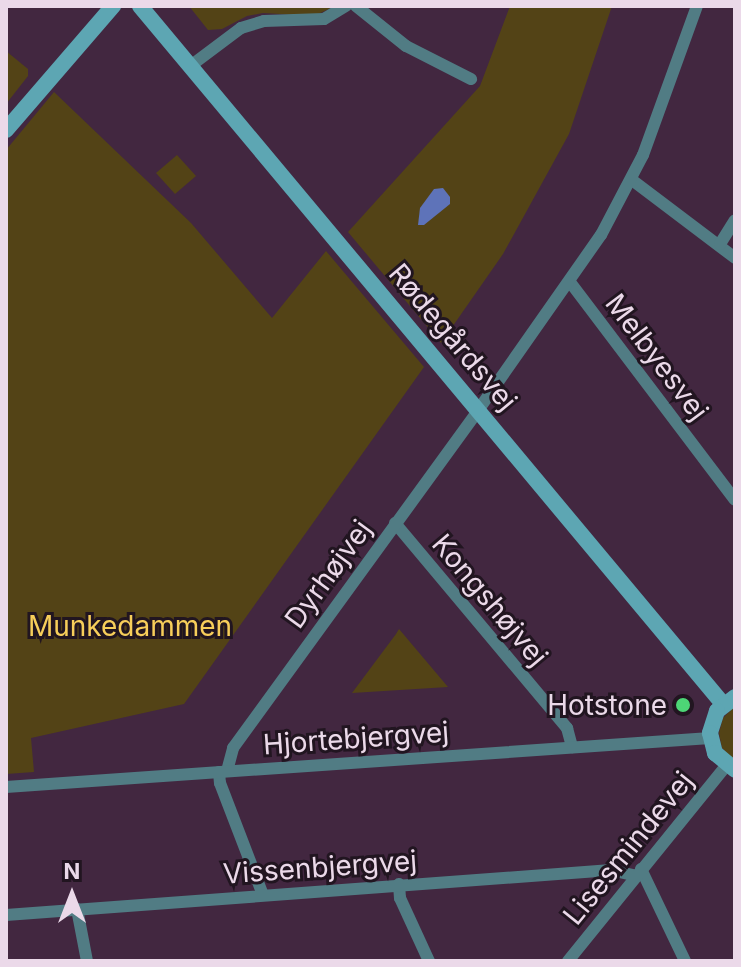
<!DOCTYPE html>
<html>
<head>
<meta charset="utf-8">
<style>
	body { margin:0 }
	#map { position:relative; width:741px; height:967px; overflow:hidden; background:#422740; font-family:Inter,sans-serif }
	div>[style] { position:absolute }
	.green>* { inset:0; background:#534316 }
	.water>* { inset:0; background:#5e73b9 }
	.street>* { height:12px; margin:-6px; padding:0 6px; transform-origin:6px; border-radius:6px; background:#517c84 }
	.secondary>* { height:16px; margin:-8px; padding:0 8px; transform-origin:8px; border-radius:8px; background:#5da6b3 }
	.dots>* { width:22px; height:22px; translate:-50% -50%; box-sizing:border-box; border:4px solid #211520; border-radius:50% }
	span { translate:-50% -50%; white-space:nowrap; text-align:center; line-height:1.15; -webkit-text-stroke:6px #211520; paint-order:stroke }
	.street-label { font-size:28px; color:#ebd9e9 }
	.park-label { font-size:28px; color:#f7ce5a }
	.poi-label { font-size:28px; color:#ebd9e9 }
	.right { translate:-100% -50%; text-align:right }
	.frame { position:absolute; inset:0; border:8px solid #ebd9e9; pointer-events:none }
	.north { position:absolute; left:32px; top:855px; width:80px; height:80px; -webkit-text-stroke:6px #211520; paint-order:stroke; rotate:0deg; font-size:22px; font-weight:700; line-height:32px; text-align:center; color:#ebd9e9 }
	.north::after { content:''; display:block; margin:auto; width:28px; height:36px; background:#ebd9e9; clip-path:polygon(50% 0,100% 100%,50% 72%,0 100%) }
</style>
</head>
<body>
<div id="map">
	<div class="green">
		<i style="clip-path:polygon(189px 6px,335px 6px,314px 16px,263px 13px,247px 16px,222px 29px,208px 30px)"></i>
		<i style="clip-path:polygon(510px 6px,612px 6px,569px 134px,503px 254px,441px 343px,348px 232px,480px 86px)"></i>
		<i style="clip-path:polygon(6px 51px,28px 69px,28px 76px,6px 104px)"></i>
		<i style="clip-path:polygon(54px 92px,191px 223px,272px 318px,326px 251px,424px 367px,184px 704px,31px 738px,34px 772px,6px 774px,6px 150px)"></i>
		<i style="clip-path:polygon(177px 155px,196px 176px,175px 194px,156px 173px)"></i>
		<i style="clip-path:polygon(399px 629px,448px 687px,352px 693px,396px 634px)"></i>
		<i style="clip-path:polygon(735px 706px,735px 761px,722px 748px,719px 733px,723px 718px)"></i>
	</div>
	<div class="water">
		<i style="clip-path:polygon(443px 188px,450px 197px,450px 204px,424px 225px,418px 225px,420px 208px,434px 189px)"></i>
	</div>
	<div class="street">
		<i style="left:356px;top:6px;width:64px;rotate:38.7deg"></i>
		<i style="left:406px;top:46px;width:73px;rotate:26.9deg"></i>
		<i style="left:189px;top:67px;width:65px;rotate:-36.9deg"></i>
		<i style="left:241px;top:28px;width:24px;rotate:-17deg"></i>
		<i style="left:264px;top:21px;width:60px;rotate:-1.9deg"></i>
		<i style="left:324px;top:19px;width:26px;rotate:-31deg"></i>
		<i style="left:632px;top:180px;width:129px;rotate:37.1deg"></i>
		<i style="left:720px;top:244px;width:28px;rotate:-58deg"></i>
		<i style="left:570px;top:282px;width:273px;rotate:52.9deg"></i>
		<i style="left:395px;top:523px;width:268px;rotate:50deg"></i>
		<i style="left:567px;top:728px;width:20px;rotate:75deg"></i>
		<i style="left:227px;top:771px;width:24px;rotate:-75deg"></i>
		<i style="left:233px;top:748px;width:419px;rotate:-54deg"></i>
		<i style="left:479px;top:409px;width:213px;rotate:-55deg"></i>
		<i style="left:601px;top:235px;width:90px;rotate:-62.3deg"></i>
		<i style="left:643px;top:155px;width:158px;rotate:-70.1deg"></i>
		<i style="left:219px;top:772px;width:11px;rotate:85deg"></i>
		<i style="left:220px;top:783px;width:120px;rotate:69deg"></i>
		<i style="left:6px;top:787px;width:706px;rotate:-3.98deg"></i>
		<i style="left:641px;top:869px;width:102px;rotate:64.4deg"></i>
		<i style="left:399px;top:884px;width:14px;rotate:86deg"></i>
		<i style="left:400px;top:898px;width:69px;rotate:65.3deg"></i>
		<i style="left:77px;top:909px;width:53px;rotate:79.1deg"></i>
		<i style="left:6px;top:915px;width:607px;rotate:-4.25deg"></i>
		<i style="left:611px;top:870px;width:26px;rotate:13deg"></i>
		<i style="left:568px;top:961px;width:252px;rotate:-51deg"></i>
	</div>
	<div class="secondary">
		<i style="left:140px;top:6px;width:909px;rotate:50.13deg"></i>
		<i style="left:6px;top:130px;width:164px;rotate:-49.2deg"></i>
		<i style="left:735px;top:697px;width:23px;rotate:142deg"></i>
		<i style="left:717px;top:711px;width:23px;rotate:108deg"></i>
		<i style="left:710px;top:733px;width:21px;rotate:76deg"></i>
		<i style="left:715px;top:753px;width:26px;rotate:40deg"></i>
	</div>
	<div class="dots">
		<i style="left:683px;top:705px;background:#4dd676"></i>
	</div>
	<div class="street-label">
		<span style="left:453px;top:337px;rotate:50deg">Rødegårdsvej</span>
		<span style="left:657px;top:357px;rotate:53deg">Melbyesvej</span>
		<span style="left:328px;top:574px;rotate:-54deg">Dyrhøjvej</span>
		<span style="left:490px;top:600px;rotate:50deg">Kongshøjvej</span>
		<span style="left:356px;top:738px;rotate:-4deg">Hjortebjergvej</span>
		<span style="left:628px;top:848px;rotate:-51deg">Lisesmindevej</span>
		<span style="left:320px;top:867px;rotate:-4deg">Vissenbjergvej</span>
	</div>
	<div class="park-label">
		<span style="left:130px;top:626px">Munkedammen</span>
	</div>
	<div class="poi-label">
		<span class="right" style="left:667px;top:705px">Hotstone</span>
	</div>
	<div class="frame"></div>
	<div class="north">N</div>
</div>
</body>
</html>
